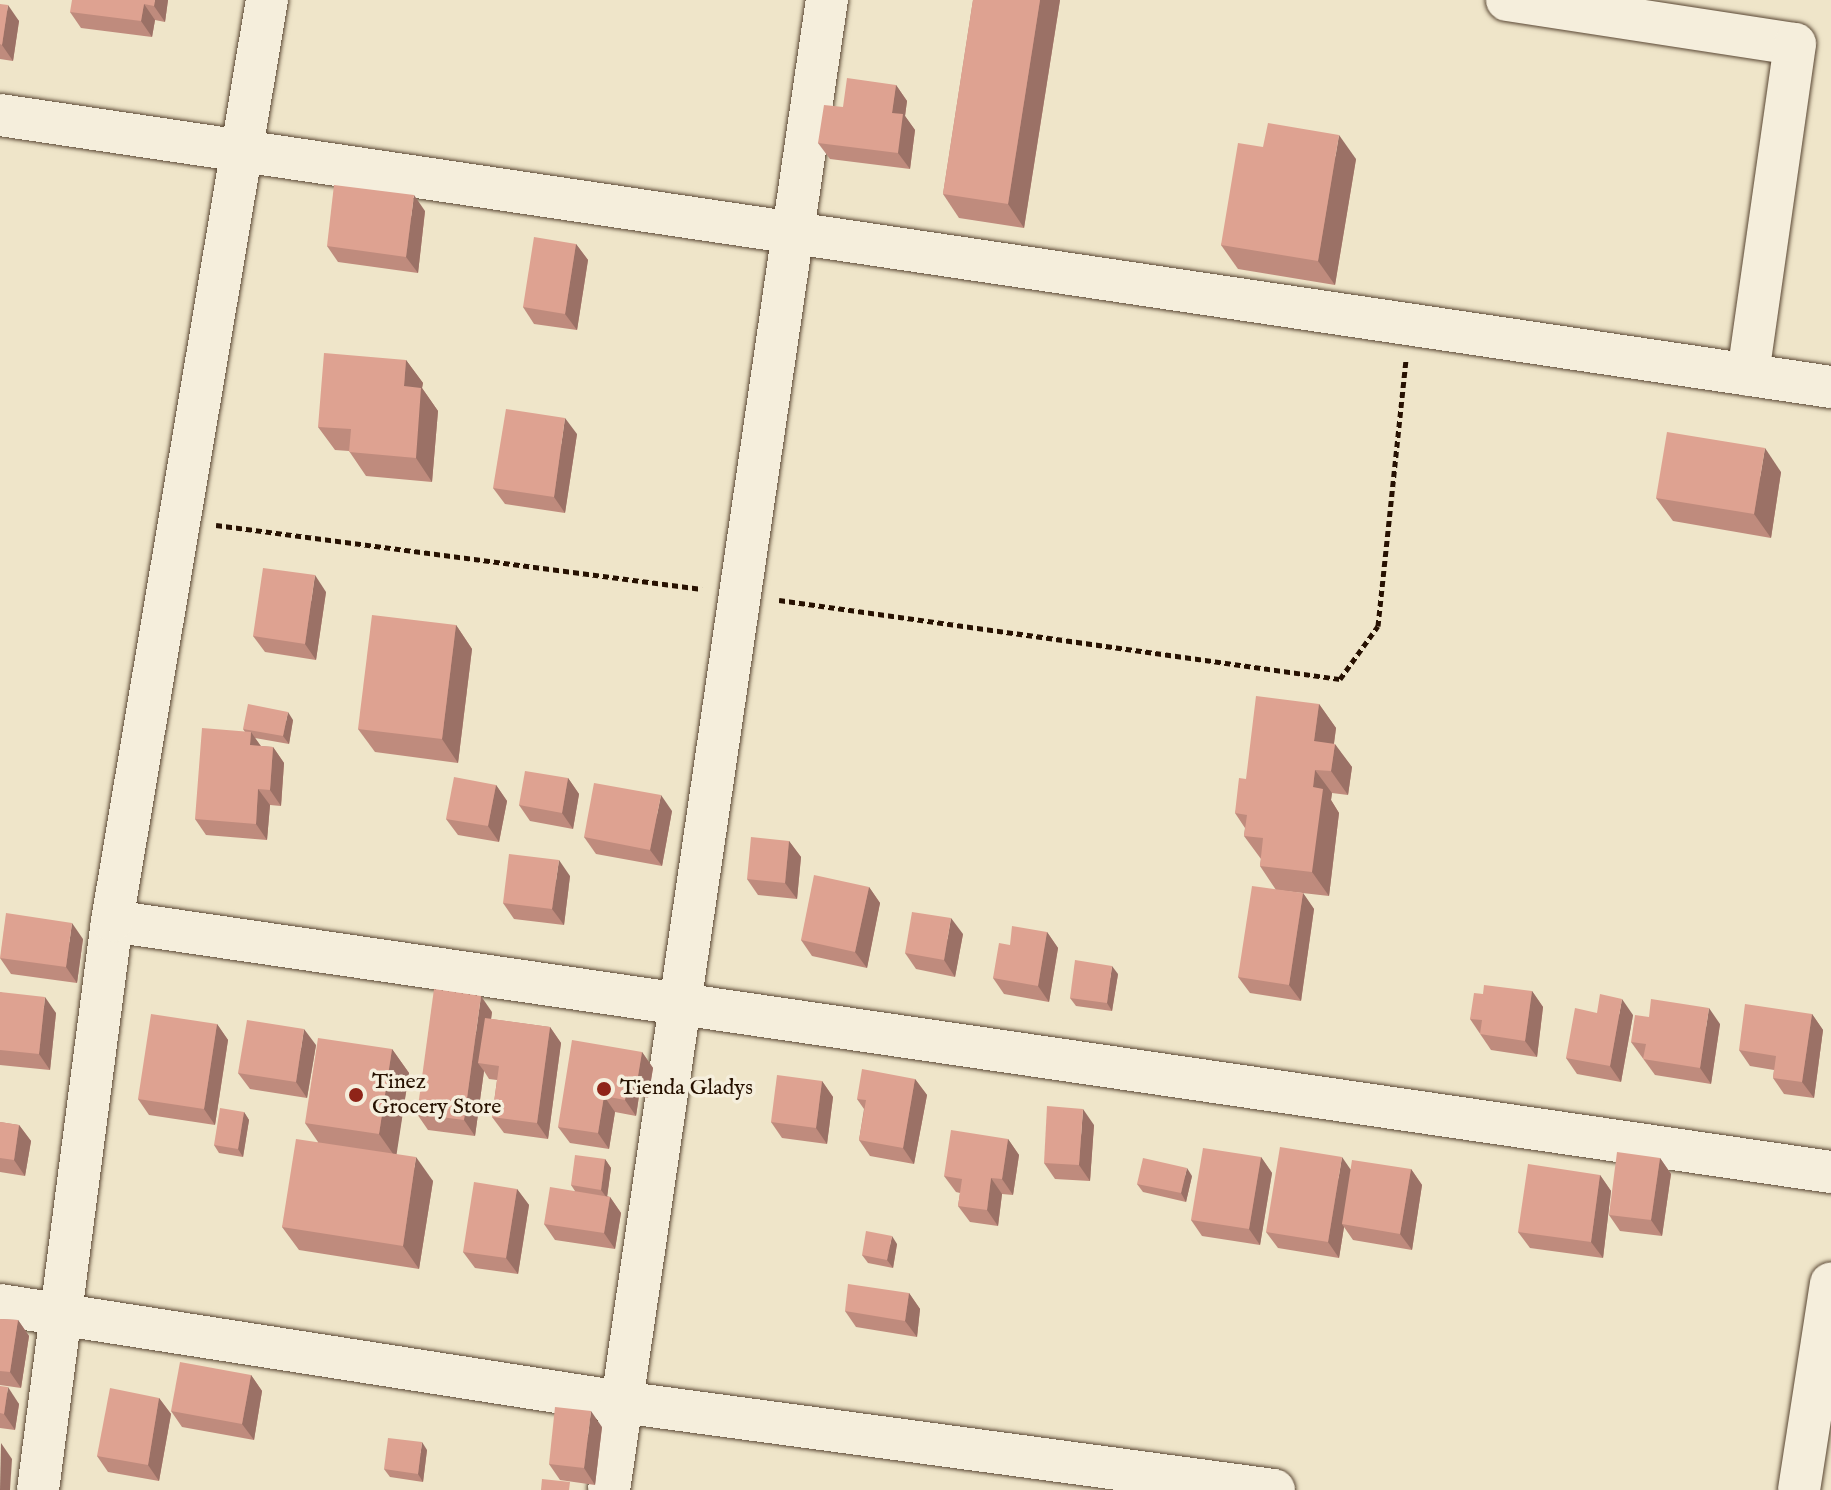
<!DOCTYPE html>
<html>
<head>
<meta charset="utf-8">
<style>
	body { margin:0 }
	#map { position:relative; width:1831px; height:1490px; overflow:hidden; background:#efe5c9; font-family:"IM FELL English",serif }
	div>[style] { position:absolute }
	.path>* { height:5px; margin-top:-2.5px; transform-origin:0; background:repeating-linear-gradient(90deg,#271101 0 6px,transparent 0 10px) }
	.roads { filter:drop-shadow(0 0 2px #594633) drop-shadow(0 0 2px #594633) }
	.street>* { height:42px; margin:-21px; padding:0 21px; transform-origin:21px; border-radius:21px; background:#f5eedc }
	.wall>* { inset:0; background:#bf8b7d }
	.shaded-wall>* { inset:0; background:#9b7166 }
	.building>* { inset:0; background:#dea291 }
	.dots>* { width:22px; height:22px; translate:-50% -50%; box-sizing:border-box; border:4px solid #f5eedc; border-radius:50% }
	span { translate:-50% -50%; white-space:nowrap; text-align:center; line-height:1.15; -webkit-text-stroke:7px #f5eedc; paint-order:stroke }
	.poi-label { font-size:22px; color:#271101 }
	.left { translate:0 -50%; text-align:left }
</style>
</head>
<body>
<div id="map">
	<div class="path">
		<i style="left:216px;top:525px;width:490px;rotate:7.5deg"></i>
		<i style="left:779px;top:600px;width:567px;rotate:8.02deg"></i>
		<i style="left:1340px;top:679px;width:65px;rotate:-54.4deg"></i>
		<i style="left:1378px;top:626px;width:267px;rotate:-84deg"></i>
	</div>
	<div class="roads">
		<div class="street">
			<i style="left:1507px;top:0;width:291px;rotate:8.7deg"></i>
			<i style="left:1795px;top:44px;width:334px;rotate:98.1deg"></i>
			<i style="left:0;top:115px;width:1851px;rotate:8.45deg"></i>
			<i style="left:112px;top:921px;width:1737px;rotate:8.31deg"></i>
			<i style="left:0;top:1305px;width:629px;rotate:8.88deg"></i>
			<i style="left:621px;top:1402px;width:659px;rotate:7.68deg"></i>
			<i style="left:38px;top:1490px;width:574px;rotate:-82.59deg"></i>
			<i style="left:112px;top:921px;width:934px;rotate:-80.45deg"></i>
			<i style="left:609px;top:1490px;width:1506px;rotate:-81.68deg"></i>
			<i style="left:1799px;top:1490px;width:209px;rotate:-81.2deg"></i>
		</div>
	</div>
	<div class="wall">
		<i style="clip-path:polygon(168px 0,165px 22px,155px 20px,152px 37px,81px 28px,70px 12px)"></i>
		<i style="clip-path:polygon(973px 0,1060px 0,1024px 228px,959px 218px,943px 194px)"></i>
		<i style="clip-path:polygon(0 4px,19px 21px,13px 61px,0 59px)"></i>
		<i style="clip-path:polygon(896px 85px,907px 101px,905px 116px,915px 130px,910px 169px,830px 159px,818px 143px,843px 107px)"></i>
		<i style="clip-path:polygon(1263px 147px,1356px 159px,1335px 285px,1238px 269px,1221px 245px)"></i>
		<i style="clip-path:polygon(425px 211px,418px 273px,338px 262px,327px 246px)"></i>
		<i style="clip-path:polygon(576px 244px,588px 260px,577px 330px,534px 324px,523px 307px)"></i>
		<i style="clip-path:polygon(406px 360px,423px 383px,422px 388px,438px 411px,432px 482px,366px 476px,349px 451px,335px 450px,318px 427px)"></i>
		<i style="clip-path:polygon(577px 434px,565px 513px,505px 504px,493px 488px)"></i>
		<i style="clip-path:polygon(1781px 472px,1771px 538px,1673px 521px,1656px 498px)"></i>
		<i style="clip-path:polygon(326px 592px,316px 660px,265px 652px,253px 636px)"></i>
		<i style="clip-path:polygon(456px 625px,472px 649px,458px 763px,375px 752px,358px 729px)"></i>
		<i style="clip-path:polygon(1319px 704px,1336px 728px,1334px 744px,1352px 767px,1348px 795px,1332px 793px,1331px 800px,1339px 813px,1329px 896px,1276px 890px,1260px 866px,1261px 859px,1244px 836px,1245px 828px,1235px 813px,1246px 779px)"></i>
		<i style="clip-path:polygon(293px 720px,289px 744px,255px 738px,261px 746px,273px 747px,284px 763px,281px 806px,270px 805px,267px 840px,206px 835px,195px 819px,245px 732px,243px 729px)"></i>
		<i style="clip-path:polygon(568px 778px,579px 794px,573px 829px,530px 821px,519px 805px)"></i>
		<i style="clip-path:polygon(496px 785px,507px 801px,499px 842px,458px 835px,446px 819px)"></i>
		<i style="clip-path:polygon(672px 811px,662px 866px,596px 854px,584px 837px)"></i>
		<i style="clip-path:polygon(789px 841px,801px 857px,797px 899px,758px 895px,747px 879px)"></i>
		<i style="clip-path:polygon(570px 876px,564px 925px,514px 919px,503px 903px)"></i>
		<i style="clip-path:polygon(869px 887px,880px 903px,867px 968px,812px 956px,801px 940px)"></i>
		<i style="clip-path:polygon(1303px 893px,1314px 909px,1301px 1001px,1250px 993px,1238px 977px)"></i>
		<i style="clip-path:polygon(1047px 932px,1058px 948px,1049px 1002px,1004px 994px,993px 978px,1010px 945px)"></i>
		<i style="clip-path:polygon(963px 934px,955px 977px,916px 969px,905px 953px)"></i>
		<i style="clip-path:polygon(83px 939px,77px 983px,11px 974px,0 958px)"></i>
		<i style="clip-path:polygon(1118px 974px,1112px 1011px,1076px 1006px,1070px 998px)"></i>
		<i style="clip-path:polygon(1532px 991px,1543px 1007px,1537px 1057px,1491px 1050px,1470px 1019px,1483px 994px)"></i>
		<i style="clip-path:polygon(0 992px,56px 1013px,50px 1070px,0 1065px)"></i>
		<i style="clip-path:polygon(492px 1012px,491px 1019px,550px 1027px,561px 1043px,548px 1139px,504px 1133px,492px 1117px,497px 1080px,489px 1079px,484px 1071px,475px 1136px,428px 1130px,417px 1114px)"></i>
		<i style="clip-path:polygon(1597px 1013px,1633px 1015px,1621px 1082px,1577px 1074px,1566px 1058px)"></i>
		<i style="clip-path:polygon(1812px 1014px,1823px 1030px,1814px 1098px,1784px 1094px,1773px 1078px,1774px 1070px,1750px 1066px,1739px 1050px)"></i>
		<i style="clip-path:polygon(217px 1024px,228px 1040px,215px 1125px,149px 1115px,138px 1099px)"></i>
		<i style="clip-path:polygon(1720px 1024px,1711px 1084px,1655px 1075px,1631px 1042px)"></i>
		<i style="clip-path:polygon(316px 1045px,307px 1098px,250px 1089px,238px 1073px)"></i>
		<i style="clip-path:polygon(392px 1049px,409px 1073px,396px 1154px,433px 1181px,419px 1269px,299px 1250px,282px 1227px,318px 1142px,305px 1123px)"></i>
		<i style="clip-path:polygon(642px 1052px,653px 1068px,648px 1098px,639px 1096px,636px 1116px,615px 1112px,609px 1149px,570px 1143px,558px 1127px)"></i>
		<i style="clip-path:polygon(915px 1079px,927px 1095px,914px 1164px,870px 1156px,859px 1140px,864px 1109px,857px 1099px)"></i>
		<i style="clip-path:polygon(822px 1081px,833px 1097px,827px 1144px,782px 1138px,771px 1122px)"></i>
		<i style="clip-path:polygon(244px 1112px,249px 1120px,243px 1157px,219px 1153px,214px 1145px)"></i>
		<i style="clip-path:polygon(0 1122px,19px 1125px,31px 1141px,25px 1176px,0 1172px)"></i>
		<i style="clip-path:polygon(1094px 1125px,1090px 1181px,1055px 1179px,1044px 1163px)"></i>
		<i style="clip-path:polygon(1008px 1139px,1019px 1155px,1013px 1195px,1002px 1194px,998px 1226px,970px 1222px,958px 1206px,960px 1193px,956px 1192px,944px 1176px)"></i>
		<i style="clip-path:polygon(1261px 1157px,1272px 1173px,1260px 1245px,1202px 1236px,1191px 1220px)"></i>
		<i style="clip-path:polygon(1660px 1158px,1671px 1174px,1662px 1236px,1620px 1231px,1609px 1215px)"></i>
		<i style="clip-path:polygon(605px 1159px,611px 1168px,607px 1196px,610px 1197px,621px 1213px,615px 1249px,555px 1240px,544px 1224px,575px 1191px,571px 1185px)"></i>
		<i style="clip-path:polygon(1351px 1169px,1411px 1169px,1422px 1185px,1412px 1250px,1353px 1240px,1344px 1227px,1339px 1258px,1278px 1248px,1266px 1232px)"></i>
		<i style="clip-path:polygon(1600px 1175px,1611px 1191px,1603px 1258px,1530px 1248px,1518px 1232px)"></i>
		<i style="clip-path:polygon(1192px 1176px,1186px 1202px,1143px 1192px,1137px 1184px)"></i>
		<i style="clip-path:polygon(517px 1189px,529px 1205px,518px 1274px,475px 1268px,463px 1252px)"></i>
		<i style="clip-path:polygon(897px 1244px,893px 1268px,868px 1263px,862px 1255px)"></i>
		<i style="clip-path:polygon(909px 1293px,920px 1309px,917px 1337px,856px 1327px,845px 1311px)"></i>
		<i style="clip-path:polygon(0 1319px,18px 1320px,29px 1336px,21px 1388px,0 1385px)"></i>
		<i style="clip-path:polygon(251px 1375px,262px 1391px,254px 1440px,182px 1427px,171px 1411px)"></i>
		<i style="clip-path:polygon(0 1386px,19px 1404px,15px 1430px,0 1428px)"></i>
		<i style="clip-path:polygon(159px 1398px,171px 1414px,159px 1481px,108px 1472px,97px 1456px)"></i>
		<i style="clip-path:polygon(602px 1427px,595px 1485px,560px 1480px,549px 1464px)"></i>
		<i style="clip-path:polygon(427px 1450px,423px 1482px,390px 1477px,384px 1469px)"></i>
	</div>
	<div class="shaded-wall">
		<i style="clip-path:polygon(155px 0,168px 0,165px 22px,154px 6px)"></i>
		<i style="clip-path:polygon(1040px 0,1060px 0,1024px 228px,1008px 204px)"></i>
		<i style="clip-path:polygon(144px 4px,155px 20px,152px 37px,141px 21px)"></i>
		<i style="clip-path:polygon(8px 5px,19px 21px,13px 61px,2px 45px)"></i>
		<i style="clip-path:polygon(896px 85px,907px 101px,905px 116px,915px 130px,910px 169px,898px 153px,892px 113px)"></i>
		<i style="clip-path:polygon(1339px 135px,1356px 159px,1335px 285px,1318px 261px)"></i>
		<i style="clip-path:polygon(414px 195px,425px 211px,418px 273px,406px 257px)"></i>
		<i style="clip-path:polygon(576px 244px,588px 260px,577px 330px,565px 314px)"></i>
		<i style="clip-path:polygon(406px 360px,423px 383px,422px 388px,438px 411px,432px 482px,416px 458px,404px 386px)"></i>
		<i style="clip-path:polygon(565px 418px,577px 434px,565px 513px,554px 497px)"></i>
		<i style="clip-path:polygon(1765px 448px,1781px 472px,1771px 538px,1754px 514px)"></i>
		<i style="clip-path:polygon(315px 575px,326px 592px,316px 660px,305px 644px)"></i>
		<i style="clip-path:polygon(456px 625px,472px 649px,458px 763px,442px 739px)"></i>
		<i style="clip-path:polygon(1319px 704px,1336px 728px,1331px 764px,1314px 741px)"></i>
		<i style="clip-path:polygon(288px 712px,293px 720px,289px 744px,283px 736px)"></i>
		<i style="clip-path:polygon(251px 732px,262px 748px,250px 745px)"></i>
		<i style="clip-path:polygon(1335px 744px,1352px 767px,1348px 795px,1331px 771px)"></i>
		<i style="clip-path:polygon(273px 747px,284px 763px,281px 806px,270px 790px)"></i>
		<i style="clip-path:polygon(1315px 770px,1332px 793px,1331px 800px,1339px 813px,1329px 896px,1312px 872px,1313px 787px)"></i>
		<i style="clip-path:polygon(568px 778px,579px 794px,573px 829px,562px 813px)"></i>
		<i style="clip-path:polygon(496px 785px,507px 801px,499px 842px,488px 826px)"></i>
		<i style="clip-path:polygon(258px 789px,270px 805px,267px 840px,256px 824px)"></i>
		<i style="clip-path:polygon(661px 795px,672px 811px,662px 866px,650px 850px)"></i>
		<i style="clip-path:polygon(789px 841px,801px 857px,797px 899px,785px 883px)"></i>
		<i style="clip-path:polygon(559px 860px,570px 876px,564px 925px,552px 909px)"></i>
		<i style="clip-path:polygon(869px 887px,880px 903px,867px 968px,855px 952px)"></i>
		<i style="clip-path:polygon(1303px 893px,1314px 909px,1301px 1001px,1289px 985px)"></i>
		<i style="clip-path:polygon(951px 918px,963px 934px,955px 977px,944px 960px)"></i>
		<i style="clip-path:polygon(72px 923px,83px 939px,77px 983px,66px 967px)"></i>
		<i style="clip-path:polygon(1047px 932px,1058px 948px,1049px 1002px,1038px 986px)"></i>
		<i style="clip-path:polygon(1112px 966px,1118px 974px,1112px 1011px,1107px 1003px)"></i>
		<i style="clip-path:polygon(1532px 991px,1543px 1007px,1537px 1057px,1525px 1041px)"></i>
		<i style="clip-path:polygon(481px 996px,492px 1012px,485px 1063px,478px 1063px,484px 1071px,475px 1136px,464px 1120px)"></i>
		<i style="clip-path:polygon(45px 997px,56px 1013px,50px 1070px,39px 1054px)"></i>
		<i style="clip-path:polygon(1622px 999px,1633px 1015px,1621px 1082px,1610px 1066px)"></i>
		<i style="clip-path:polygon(1709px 1008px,1720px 1024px,1711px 1084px,1700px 1068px)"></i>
		<i style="clip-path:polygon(1812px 1014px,1823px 1030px,1814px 1098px,1802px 1082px)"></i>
		<i style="clip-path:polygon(217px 1024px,228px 1040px,215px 1125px,204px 1109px)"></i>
		<i style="clip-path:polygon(550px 1027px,561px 1043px,548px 1139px,537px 1123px)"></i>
		<i style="clip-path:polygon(304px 1029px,316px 1045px,307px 1098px,296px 1082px)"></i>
		<i style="clip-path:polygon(392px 1049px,409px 1073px,396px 1158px,379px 1134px)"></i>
		<i style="clip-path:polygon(642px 1052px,653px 1068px,648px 1098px,637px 1082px)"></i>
		<i style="clip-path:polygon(915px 1079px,927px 1095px,914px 1164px,903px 1148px)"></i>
		<i style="clip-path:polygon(628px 1080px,639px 1096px,636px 1116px,625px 1100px)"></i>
		<i style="clip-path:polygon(822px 1081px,833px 1097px,827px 1144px,816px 1128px)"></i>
		<i style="clip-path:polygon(604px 1096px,615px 1112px,609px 1149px,598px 1133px)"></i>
		<i style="clip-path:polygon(1083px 1109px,1094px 1125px,1090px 1181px,1079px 1165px)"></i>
		<i style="clip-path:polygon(244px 1112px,249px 1120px,243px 1157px,238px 1149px)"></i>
		<i style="clip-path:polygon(19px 1125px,31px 1141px,25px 1176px,14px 1160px)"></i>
		<i style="clip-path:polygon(1008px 1139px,1019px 1155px,1013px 1195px,1002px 1179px)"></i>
		<i style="clip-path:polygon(416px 1157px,433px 1181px,419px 1269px,403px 1246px)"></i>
		<i style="clip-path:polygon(1261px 1157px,1272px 1173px,1260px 1245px,1249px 1229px)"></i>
		<i style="clip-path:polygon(1342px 1157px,1353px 1173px,1342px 1224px,1344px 1227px,1339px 1258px,1328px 1242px)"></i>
		<i style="clip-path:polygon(1660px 1158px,1671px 1174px,1662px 1236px,1651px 1220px)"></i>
		<i style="clip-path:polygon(605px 1159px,611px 1168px,607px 1198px,601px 1190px)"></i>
		<i style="clip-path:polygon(1187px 1168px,1192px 1176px,1186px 1202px,1181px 1193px)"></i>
		<i style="clip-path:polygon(1411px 1169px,1422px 1185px,1412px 1250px,1400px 1234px)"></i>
		<i style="clip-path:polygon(1600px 1175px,1611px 1191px,1603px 1258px,1591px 1242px)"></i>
		<i style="clip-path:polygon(991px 1178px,1002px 1194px,998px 1226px,987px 1210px)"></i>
		<i style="clip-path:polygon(517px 1189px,529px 1205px,518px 1274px,506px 1258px)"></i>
		<i style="clip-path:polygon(610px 1197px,621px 1213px,615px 1249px,604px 1233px)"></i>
		<i style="clip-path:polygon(892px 1236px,897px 1244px,893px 1268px,887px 1260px)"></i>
		<i style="clip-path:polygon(909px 1293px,920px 1309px,917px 1337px,905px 1321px)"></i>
		<i style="clip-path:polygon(18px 1320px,29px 1336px,21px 1388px,10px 1372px)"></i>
		<i style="clip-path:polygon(251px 1375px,262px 1391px,254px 1440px,242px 1424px)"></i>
		<i style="clip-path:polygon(8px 1387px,19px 1404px,15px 1430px,4px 1414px)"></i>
		<i style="clip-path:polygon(159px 1398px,171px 1414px,159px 1481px,148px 1465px)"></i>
		<i style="clip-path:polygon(591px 1411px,602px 1427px,595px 1485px,584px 1468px)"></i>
		<i style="clip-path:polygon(422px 1442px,427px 1450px,423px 1482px,418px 1474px)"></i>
		<i style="clip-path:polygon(1px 1443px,12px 1459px,10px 1490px,0 1490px)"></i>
	</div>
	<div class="building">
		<i style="clip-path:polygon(72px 0,155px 0,154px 6px,144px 4px,141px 21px,70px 12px)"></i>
		<i style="clip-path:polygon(973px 0,1040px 0,1008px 204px,943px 194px)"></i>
		<i style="clip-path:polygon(0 4px,8px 5px,2px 45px,0 44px)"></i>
		<i style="clip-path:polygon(847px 78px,896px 85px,892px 113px,903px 114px,898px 153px,818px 143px,824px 105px,843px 107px)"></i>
		<i style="clip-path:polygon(1268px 123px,1339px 135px,1318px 261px,1221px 245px,1238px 143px,1263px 147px)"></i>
		<i style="clip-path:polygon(334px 185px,414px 195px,406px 257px,327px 246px)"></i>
		<i style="clip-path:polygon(534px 237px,576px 244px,565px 314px,523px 307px)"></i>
		<i style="clip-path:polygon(324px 353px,406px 360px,404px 386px,421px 388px,416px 458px,349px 452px,351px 429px,318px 427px)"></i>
		<i style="clip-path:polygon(506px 409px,565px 418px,554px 497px,493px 488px)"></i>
		<i style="clip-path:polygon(1667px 432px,1765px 448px,1754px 514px,1656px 498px)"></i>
		<i style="clip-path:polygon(263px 568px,315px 575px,305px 644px,253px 636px)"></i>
		<i style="clip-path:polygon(372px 615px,456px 625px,442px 739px,358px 729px)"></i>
		<i style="clip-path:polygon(1256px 696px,1319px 704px,1314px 741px,1335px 744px,1331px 771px,1315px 770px,1313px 787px,1323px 789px,1312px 872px,1260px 866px,1263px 838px,1244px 836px,1247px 815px,1235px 813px,1239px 778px,1246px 779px)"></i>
		<i style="clip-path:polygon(248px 704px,288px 712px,283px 736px,243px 729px)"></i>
		<i style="clip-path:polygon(202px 728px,251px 732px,250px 745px,273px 747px,270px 790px,258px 789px,256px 824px,195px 819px)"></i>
		<i style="clip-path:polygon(525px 771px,568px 778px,562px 813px,519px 805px)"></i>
		<i style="clip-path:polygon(454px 777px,496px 785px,488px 826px,446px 819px)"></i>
		<i style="clip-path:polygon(594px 783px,661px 795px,650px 850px,584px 837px)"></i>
		<i style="clip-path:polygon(751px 837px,789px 841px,785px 883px,747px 879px)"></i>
		<i style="clip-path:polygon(509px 854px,559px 860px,552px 909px,503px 903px)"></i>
		<i style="clip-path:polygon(814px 875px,869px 887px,855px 952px,801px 940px)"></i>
		<i style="clip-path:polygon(1252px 886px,1303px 893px,1289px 985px,1238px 977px)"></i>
		<i style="clip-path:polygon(912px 912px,951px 918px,944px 960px,905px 953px)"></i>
		<i style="clip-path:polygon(6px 913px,72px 923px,66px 967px,0 958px)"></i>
		<i style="clip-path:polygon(1012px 926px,1047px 932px,1038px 986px,993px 978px,999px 943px,1010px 945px)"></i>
		<i style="clip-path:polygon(1075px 960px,1112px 966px,1107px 1003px,1070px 998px)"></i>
		<i style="clip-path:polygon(1484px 985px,1532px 991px,1525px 1041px,1480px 1034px,1482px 1020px,1470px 1019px,1474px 993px,1483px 994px)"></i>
		<i style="clip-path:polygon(434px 989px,481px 996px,464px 1120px,417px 1114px)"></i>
		<i style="clip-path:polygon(0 992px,45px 997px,39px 1054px,0 1050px)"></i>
		<i style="clip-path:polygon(1600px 994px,1622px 999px,1610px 1066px,1566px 1058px,1575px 1008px,1597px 1013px)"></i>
		<i style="clip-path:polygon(1651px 999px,1709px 1008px,1700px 1068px,1643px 1059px,1646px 1044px,1631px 1042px,1635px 1015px,1649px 1017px)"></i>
		<i style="clip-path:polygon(1745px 1004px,1812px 1014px,1802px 1082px,1773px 1078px,1776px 1056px,1739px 1050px)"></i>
		<i style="clip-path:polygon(151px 1014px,217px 1024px,204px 1109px,138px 1099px)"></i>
		<i style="clip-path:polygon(485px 1018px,550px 1027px,537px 1123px,492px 1117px,499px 1066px,478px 1063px)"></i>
		<i style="clip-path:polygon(247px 1020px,304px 1029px,296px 1082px,238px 1073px)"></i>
		<i style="clip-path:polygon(318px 1038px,392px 1049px,379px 1134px,305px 1123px)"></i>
		<i style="clip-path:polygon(572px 1040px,642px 1052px,637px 1082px,628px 1080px,625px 1100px,604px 1096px,598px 1133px,558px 1127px)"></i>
		<i style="clip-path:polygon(862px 1069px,915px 1079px,903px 1148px,859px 1140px,866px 1100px,857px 1099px)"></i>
		<i style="clip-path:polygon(777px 1075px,822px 1081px,816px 1128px,771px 1122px)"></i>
		<i style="clip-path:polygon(1047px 1106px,1083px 1109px,1079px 1165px,1044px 1163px)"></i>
		<i style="clip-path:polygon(220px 1108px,244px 1112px,238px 1149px,214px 1145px)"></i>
		<i style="clip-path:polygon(0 1122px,19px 1125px,14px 1160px,0 1158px)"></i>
		<i style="clip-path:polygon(951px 1130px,1008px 1139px,1002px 1179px,991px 1178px,987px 1210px,958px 1206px,962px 1179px,944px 1176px)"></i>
		<i style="clip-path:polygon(296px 1139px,416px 1157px,403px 1246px,282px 1227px)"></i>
		<i style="clip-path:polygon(1280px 1147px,1342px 1157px,1328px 1242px,1266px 1232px)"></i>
		<i style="clip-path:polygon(1203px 1148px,1261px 1157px,1249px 1229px,1191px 1220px)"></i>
		<i style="clip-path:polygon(1617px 1152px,1660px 1158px,1651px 1220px,1609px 1215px)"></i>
		<i style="clip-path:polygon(575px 1155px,605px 1159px,601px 1190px,571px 1185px)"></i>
		<i style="clip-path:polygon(1143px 1158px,1187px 1168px,1181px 1193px,1137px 1184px)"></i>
		<i style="clip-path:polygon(1352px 1160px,1411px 1169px,1400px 1234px,1342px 1224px)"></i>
		<i style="clip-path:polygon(1528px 1164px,1600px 1175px,1591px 1242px,1518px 1232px)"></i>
		<i style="clip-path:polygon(474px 1182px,517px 1189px,506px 1258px,463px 1252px)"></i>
		<i style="clip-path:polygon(550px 1187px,610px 1197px,604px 1233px,544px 1224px)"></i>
		<i style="clip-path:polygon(866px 1231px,892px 1236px,887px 1260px,862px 1255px)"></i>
		<i style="clip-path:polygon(848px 1284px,909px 1293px,905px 1321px,845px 1311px)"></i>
		<i style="clip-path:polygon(0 1319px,18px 1320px,10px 1372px,0 1371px)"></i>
		<i style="clip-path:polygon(180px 1362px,251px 1375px,242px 1424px,171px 1411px)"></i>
		<i style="clip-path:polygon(0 1386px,8px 1387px,4px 1414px,0 1413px)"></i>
		<i style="clip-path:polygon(110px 1388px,159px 1398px,148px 1465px,97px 1456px)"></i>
		<i style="clip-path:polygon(555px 1407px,591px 1411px,584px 1468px,549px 1464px)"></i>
		<i style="clip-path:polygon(388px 1438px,422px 1442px,418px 1474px,384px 1469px)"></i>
		<i style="clip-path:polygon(542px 1479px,570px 1482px,569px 1490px,541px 1490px)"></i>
	</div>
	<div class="dots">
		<i style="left:604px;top:1089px;background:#8f2418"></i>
		<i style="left:356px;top:1095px;background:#8f2418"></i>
	</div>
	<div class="poi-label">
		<span class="left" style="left:372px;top:1095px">Tinez<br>Grocery Store</span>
		<span class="left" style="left:620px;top:1089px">Tienda Gladys</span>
	</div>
</div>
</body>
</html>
